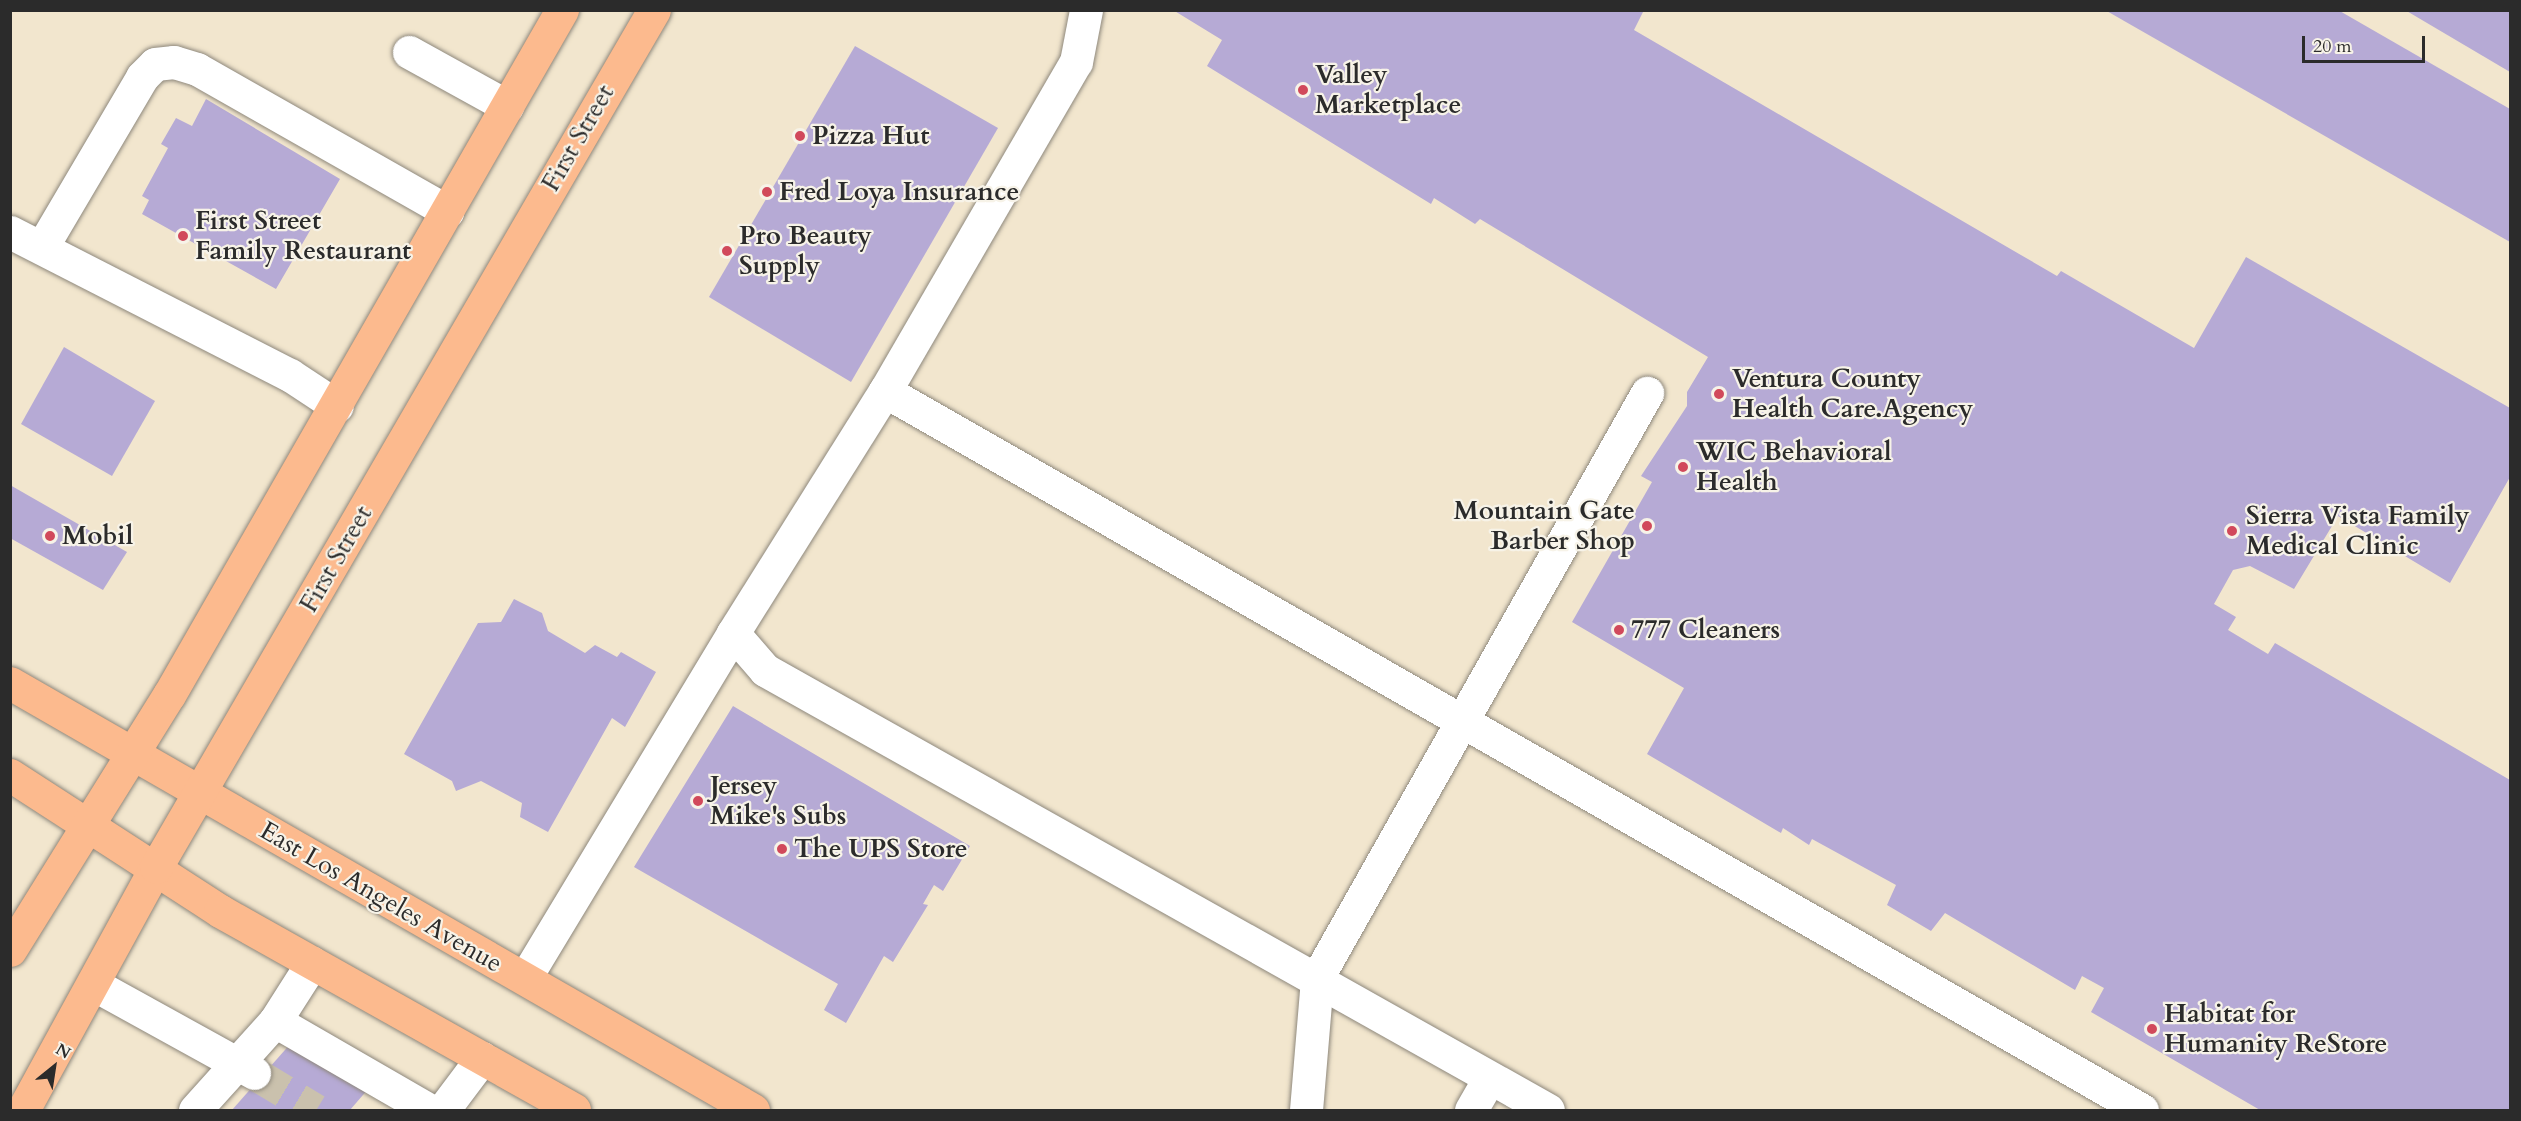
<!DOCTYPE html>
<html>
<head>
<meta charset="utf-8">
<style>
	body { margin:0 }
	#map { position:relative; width:2521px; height:1121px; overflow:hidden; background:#f2e6ce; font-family:Cardo,serif }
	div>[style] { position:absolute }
	.building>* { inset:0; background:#b6aad5 }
	.minor-tunnel>* { height:33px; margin-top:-16.5px; transform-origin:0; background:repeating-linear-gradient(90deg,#cac1ad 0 33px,transparent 0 49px) }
	.roads { filter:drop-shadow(0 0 2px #8e887c) drop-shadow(0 0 2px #8e887c) }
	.minor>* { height:33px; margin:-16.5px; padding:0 16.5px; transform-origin:16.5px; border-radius:16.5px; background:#fff }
	.major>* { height:33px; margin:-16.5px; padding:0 16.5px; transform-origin:16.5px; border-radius:16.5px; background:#fcba8e }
	.dots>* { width:16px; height:16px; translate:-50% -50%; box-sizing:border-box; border:3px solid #f7f3e8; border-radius:50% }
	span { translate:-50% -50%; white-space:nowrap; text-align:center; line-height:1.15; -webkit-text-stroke:4.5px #f7f3e8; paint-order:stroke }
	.poi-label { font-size:26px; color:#2b2b2b; font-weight:700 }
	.left { translate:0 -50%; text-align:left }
	.right { translate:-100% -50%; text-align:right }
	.street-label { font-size:26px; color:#2b2b2b }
	.frame { position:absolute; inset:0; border:12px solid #2b2b2b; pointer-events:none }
	.north { position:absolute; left:24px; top:1037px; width:60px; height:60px; -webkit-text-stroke:4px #f7f3e8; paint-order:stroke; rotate:30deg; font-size:16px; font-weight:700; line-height:24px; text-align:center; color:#2b2b2b }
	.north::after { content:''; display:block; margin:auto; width:21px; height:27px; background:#2b2b2b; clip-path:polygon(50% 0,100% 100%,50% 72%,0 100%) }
	.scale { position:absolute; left:2302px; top:36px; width:123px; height:27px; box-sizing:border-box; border:3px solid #2b2b2b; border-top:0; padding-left:8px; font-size:18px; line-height:21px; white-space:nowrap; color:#2b2b2b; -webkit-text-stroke:4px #f7f3e8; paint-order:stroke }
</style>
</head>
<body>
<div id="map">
	<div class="building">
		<i style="clip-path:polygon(1173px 10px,1644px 10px,1634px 30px,2057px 276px,2061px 271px,2194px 348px,2246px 257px,2510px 408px,2510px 477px,2450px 583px,2338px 516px,2294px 589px,2250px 566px,2233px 570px,2214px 604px,2236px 617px,2228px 630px,2268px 654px,2275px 643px,2510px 780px,2510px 1110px,2260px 1110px,2091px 1012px,2104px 988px,2082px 976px,2075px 990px,1945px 913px,1931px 931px,1887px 905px,1896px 885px,1812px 839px,1809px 845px,1783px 828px,1781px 833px,1647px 754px,1684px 688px,1572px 622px,1652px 482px,1641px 476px,1687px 406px,1687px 392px,1708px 357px,1480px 219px,1475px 224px,1434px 198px,1431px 204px,1207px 66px,1222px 40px)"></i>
		<i style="clip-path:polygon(2105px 10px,2338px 10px,2510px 109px,2510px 242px)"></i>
		<i style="clip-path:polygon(2405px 10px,2510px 10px,2510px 72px)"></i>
		<i style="clip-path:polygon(855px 46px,998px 128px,851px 382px,709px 297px)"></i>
		<i style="clip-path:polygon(206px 99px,340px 179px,276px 289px,142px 214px,149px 200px,142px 196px,168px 148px,161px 144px,176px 118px,192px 126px)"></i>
		<i style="clip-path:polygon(64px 347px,155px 401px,112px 476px,21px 424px)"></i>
		<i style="clip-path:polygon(10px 485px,127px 552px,103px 590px,10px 538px)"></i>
		<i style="clip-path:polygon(514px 599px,542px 613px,548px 631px,585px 653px,595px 645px,617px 657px,621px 652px,656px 672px,625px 727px,612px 718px,548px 832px,520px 817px,522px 803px,481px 781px,456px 791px,452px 781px,404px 754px,478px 623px,501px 622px)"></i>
		<i style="clip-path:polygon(733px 706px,970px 846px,943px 891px,934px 885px,923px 904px,928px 905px,893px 962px,884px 956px,846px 1023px,824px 1010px,838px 984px,634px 867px)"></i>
		<i style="clip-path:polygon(292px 1042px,369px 1088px,350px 1110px,232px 1110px)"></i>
	</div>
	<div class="minor-tunnel">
		<i style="left:256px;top:1074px;width:70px;rotate:31deg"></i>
	</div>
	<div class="roads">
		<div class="minor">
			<i style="left:409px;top:52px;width:112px;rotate:28.9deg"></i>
			<i style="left:10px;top:232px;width:314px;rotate:27.1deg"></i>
			<i style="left:290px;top:375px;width:56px;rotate:33.4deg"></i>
			<i style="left:42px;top:247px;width:197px;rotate:-59.5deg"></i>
			<i style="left:142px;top:77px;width:18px;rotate:-45deg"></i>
			<i style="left:155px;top:64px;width:19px;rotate:-6deg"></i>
			<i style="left:174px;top:62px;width:24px;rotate:17deg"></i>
			<i style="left:197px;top:69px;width:288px;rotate:29.6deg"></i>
			<i style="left:885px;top:391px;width:1448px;rotate:29.77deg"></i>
			<i style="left:733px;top:633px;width:286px;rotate:-57.9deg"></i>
			<i style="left:885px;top:391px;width:380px;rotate:-59.9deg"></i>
			<i style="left:1076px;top:62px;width:53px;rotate:-79.1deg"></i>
			<i style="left:525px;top:978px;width:403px;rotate:-58.9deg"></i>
			<i style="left:733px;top:633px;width:49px;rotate:49.1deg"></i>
			<i style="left:765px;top:670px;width:898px;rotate:29.33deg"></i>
			<i style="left:93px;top:984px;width:184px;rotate:28.9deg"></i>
			<i style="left:275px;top:1021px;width:178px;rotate:30deg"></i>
			<i style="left:195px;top:1110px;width:120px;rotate:-48deg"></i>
			<i style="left:275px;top:1021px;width:69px;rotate:-57.5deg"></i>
			<i style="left:443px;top:1110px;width:65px;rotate:-53.1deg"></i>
			<i style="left:1306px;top:1110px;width:132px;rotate:-85.2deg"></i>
			<i style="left:1317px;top:978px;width:672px;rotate:-60.57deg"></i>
			<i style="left:1471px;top:1110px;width:36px;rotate:-60deg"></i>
		</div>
		<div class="major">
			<i style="left:10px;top:683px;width:857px;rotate:29.89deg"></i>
			<i style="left:10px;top:775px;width:250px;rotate:32.9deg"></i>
			<i style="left:220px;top:911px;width:406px;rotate:29.3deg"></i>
			<i style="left:10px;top:950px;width:301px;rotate:-58.1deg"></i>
			<i style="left:169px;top:695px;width:790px;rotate:-60.16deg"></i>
			<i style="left:23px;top:1110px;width:277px;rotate:-61.3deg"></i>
			<i style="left:156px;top:867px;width:991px;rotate:-59.84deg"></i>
		</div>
	</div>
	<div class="dots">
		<i style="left:1303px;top:90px;background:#d1495b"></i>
		<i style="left:800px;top:136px;background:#d1495b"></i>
		<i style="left:767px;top:192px;background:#d1495b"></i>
		<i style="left:183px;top:236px;background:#d1495b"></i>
		<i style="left:727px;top:251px;background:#d1495b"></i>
		<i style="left:1719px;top:394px;background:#d1495b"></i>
		<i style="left:1683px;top:467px;background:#d1495b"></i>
		<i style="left:1647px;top:526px;background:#d1495b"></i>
		<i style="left:2232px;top:531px;background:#d1495b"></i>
		<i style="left:50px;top:536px;background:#d1495b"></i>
		<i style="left:1619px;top:630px;background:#d1495b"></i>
		<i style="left:698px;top:801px;background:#d1495b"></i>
		<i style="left:782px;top:849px;background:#d1495b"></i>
		<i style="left:2152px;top:1029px;background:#d1495b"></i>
	</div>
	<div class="poi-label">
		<span class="left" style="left:1315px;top:90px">Valley<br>Marketplace</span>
		<span class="left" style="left:812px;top:136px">Pizza Hut</span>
		<span class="left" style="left:779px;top:192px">Fred Loya Insurance</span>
		<span class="left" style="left:195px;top:236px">First Street<br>Family Restaurant</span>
		<span class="left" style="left:739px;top:251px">Pro Beauty<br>Supply</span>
		<span class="left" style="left:1732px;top:394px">Ventura County<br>Health Care.Agency</span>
		<span class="left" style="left:1696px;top:467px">WIC Behavioral<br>Health</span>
		<span class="right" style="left:1635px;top:526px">Mountain Gate<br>Barber Shop</span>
		<span class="left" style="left:2246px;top:531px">Sierra Vista Family<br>Medical Clinic</span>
		<span class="left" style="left:62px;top:536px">Mobil</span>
		<span class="left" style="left:1631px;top:630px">777 Cleaners</span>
		<span class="left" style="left:710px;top:801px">Jersey<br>Mike's Subs</span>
		<span class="left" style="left:794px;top:849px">The UPS Store</span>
		<span class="left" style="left:2164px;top:1029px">Habitat for<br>Humanity ReStore</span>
	</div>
	<div class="street-label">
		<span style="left:578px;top:138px;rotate:-60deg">First Street</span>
		<span style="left:336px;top:559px;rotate:-60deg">First Street</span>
		<span style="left:381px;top:897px;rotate:30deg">East Los Angeles Avenue</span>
	</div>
	<div class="frame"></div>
	<div class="north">N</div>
	<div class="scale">20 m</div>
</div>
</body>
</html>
